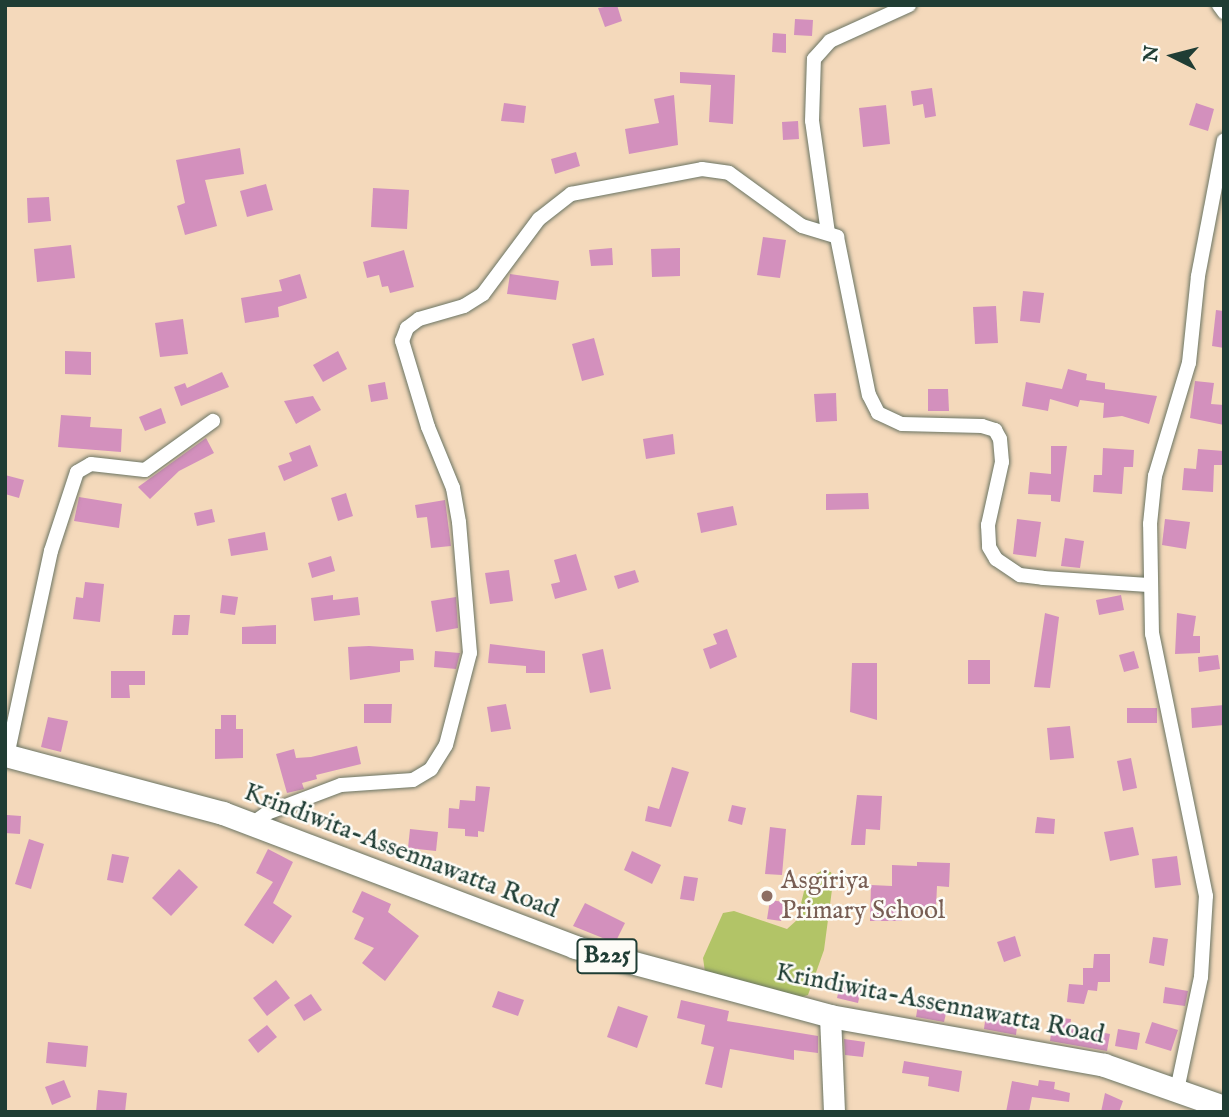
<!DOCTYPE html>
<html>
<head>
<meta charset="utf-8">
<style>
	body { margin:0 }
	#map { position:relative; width:1229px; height:1117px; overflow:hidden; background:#f4d9bb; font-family:"IM FELL English",serif }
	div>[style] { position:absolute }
	.green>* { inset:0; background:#b2c467 }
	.building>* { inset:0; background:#d390bd }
	.roads { filter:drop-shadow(0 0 2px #6a7463) drop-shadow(0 0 2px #6a7463) }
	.street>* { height:14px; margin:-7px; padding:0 7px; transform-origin:7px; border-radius:7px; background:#fff }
	.secondary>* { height:21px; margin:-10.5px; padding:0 10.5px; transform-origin:10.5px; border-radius:10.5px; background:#fff }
	.primary>* { height:23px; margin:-11.5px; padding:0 11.5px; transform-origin:11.5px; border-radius:11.5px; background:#fff }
	.dots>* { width:19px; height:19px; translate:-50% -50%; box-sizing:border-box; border:4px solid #fdfcf7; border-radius:50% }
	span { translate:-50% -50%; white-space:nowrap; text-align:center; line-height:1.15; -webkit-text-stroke:5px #fdfcf7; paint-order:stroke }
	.shield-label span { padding:2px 5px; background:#fdfcf7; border:2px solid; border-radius:5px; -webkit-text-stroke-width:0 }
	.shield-label { font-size:24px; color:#1f3d34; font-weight:700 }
	.street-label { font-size:26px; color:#1f3d34 }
	.education-label { font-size:26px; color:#785e54 }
	.left { translate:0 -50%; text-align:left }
	.frame { position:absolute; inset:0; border:7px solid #1f3d34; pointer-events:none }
	.north { position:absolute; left:1138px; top:21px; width:70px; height:70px; -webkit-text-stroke:5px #fdfcf7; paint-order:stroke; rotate:276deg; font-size:19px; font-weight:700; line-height:28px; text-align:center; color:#1f3d34 }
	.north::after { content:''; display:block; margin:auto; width:24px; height:32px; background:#1f3d34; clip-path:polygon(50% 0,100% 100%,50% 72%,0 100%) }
</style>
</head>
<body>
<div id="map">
	<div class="green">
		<i style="clip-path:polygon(821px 871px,831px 872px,833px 882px,824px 950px,808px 995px,798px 998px,705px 972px,703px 958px,723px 913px,734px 911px,787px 929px,797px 920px,807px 879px)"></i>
	</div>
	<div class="building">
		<i style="clip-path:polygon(617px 5px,622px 21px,605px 27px,598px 8px)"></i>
		<i style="clip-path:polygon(795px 19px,813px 20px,812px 36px,794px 35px)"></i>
		<i style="clip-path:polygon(773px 33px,786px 34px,786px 53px,772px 52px)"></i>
		<i style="clip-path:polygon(680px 72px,735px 75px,733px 124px,709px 122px,711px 85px,680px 83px)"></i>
		<i style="clip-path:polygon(932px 88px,936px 116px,925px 118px,923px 104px,913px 106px,911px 91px)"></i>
		<i style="clip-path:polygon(674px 95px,678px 145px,629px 154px,625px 129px,659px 123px,654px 99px)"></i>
		<i style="clip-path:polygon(504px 103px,526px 106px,524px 123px,501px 121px)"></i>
		<i style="clip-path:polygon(1196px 103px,1214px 109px,1208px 131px,1189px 125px)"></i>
		<i style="clip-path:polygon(886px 105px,890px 144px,863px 147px,859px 108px)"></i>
		<i style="clip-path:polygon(798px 121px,799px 139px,783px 140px,782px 122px)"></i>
		<i style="clip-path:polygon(240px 148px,244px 174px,205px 180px,217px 226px,185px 235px,177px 206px,185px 203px,176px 160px)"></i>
		<i style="clip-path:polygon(576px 152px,580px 166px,555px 174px,551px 159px)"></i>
		<i style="clip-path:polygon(266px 184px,273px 210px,247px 217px,240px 191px)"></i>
		<i style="clip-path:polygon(373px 188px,409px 190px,407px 229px,371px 227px)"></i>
		<i style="clip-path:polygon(49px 197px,51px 221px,28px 223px,27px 198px)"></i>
		<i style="clip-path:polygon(763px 237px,786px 240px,780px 278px,757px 275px)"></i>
		<i style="clip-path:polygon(71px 245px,75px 278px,37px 282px,34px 249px)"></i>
		<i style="clip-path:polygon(612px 248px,613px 265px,591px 266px,589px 250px)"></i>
		<i style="clip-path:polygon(680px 248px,680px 276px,652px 277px,651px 249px)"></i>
		<i style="clip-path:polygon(404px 250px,414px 287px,390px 293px,388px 286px,382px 287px,379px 275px,367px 278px,363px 262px)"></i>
		<i style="clip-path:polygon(300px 274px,307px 298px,278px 307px,279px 317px,245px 323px,241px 298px,282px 291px,279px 280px)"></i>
		<i style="clip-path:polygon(510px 274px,559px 281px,556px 300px,507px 294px)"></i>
		<i style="clip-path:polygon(1023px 291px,1044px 293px,1040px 323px,1020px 321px)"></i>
		<i style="clip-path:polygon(996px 306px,998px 343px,975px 344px,973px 307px)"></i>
		<i style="clip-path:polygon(1216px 310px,1224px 311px,1224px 348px,1212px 346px)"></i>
		<i style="clip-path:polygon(183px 319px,188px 354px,160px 357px,155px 323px)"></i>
		<i style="clip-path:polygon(594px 338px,604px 375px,582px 381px,572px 344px)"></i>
		<i style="clip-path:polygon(65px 351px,91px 352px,91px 375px,65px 374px)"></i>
		<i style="clip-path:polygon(338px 351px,347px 369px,323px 382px,313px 365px)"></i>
		<i style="clip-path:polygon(1068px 369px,1087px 374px,1086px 380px,1105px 383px,1105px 389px,1157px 396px,1149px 424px,1122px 416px,1103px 418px,1104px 403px,1080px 400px,1078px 407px,1050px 399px,1048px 411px,1022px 406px,1026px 382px,1062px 389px)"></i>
		<i style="clip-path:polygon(222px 372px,229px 387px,181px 406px,174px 387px,185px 383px,187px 388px)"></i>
		<i style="clip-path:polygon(1195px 381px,1214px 383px,1211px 404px,1224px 405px,1224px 425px,1190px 418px)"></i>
		<i style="clip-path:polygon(385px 382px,388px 399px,371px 402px,368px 385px)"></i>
		<i style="clip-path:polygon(928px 389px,948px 389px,949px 411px,928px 411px)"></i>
		<i style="clip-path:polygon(836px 393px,837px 421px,816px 422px,814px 394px)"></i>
		<i style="clip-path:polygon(313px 396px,321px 410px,296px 424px,284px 401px)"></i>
		<i style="clip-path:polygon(161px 408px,166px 423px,145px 431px,139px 417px)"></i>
		<i style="clip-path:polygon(61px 415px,91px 417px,90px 427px,122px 429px,121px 452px,58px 447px)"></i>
		<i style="clip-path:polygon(673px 434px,675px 454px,646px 459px,643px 439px)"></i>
		<i style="clip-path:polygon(206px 438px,214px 453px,179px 471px,150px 499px,138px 487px)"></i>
		<i style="clip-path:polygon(310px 445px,318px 466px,284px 481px,278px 466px,292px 461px,289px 453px)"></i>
		<i style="clip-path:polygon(1051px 446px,1067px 446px,1060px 502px,1051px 501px,1051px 495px,1028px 494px,1030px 472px,1051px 474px)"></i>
		<i style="clip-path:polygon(1103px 448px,1134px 450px,1133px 467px,1124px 467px,1122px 494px,1093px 492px,1094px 475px,1102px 475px)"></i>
		<i style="clip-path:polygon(1198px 449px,1224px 451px,1223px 465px,1214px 465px,1213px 492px,1182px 490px,1184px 468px,1196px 469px)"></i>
		<i style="clip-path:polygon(5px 475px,24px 480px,19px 498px,5px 494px)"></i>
		<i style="clip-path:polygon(346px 493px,353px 516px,338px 521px,331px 498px)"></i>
		<i style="clip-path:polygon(868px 493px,869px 509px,826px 510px,826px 494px)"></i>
		<i style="clip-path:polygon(79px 497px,122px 504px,119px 528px,74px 521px)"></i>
		<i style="clip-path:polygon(445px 500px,451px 546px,431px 548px,427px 517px,417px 518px,415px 505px)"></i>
		<i style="clip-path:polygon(733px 506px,737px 525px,701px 533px,697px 513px)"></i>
		<i style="clip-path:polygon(212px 509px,215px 522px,197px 526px,194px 513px)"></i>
		<i style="clip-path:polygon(1017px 519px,1041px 522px,1036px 557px,1013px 554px)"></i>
		<i style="clip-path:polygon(1165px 519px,1190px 522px,1186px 549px,1162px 545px)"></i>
		<i style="clip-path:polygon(265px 532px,268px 550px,231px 556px,228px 539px)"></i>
		<i style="clip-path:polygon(1065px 538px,1084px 541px,1080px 568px,1061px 566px)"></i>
		<i style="clip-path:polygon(576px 554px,587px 590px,555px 599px,551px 584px,560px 582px,554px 560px)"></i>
		<i style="clip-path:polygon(331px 556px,335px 571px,312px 578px,308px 563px)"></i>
		<i style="clip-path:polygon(509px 570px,513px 601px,490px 604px,485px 573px)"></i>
		<i style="clip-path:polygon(635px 570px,639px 582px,618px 589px,614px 576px)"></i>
		<i style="clip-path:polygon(85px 582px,104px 584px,100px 622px,73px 619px,76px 597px,83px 598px)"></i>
		<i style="clip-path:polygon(222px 595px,238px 597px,235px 615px,220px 613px)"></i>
		<i style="clip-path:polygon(333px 595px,333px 600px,358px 597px,360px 615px,314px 621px,311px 598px)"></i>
		<i style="clip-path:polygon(1121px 595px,1124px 610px,1099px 615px,1096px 600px)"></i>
		<i style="clip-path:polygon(456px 597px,458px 628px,436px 632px,431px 601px)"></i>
		<i style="clip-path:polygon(1045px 613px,1059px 617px,1050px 688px,1034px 687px)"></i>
		<i style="clip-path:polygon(1177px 613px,1196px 616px,1193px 636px,1200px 636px,1200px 653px,1175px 654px)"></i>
		<i style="clip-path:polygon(174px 615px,190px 615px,188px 635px,172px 635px)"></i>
		<i style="clip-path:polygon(276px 625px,276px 644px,242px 644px,242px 627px)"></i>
		<i style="clip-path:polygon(727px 629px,737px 657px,710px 669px,703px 649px,717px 644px,713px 634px)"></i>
		<i style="clip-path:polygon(490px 644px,545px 651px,545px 673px,526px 673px,526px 666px,488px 663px)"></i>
		<i style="clip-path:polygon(369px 646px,413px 649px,414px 660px,400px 661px,400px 672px,350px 680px,348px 647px)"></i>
		<i style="clip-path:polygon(603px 649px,611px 689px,590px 693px,582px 654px)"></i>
		<i style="clip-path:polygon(435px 651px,460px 653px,456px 669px,434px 667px)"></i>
		<i style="clip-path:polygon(1134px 651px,1139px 668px,1124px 672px,1119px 655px)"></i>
		<i style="clip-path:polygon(1218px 655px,1220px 669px,1199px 672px,1198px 657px)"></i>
		<i style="clip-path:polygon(968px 660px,990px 660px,990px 684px,968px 684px)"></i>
		<i style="clip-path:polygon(852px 663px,877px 663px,877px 720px,850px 712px)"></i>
		<i style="clip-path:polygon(111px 671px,145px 671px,145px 685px,129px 685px,130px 698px,111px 698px)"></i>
		<i style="clip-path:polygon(364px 704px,392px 704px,391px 723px,364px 723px)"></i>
		<i style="clip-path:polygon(506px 704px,511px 729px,491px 732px,487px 707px)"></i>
		<i style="clip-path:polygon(1224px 705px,1224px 725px,1192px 728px,1191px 708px)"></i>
		<i style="clip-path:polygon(1127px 708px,1157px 708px,1157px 723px,1127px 723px)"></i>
		<i style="clip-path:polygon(221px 715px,236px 715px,236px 729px,243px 729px,243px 758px,215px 759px,215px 729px,221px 729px)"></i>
		<i style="clip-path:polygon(48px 717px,68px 721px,61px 752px,41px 747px)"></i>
		<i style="clip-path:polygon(1070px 726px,1074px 758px,1050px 760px,1047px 728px)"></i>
		<i style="clip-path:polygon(357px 746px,361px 764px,316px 775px,317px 779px,302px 783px,304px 789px,287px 793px,276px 754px,294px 749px,296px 758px,311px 757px)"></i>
		<i style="clip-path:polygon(1131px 758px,1137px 788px,1123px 791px,1117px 761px)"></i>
		<i style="clip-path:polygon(672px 767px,689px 772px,671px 827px,645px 821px,648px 806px,659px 809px)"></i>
		<i style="clip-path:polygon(476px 786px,490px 787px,484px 832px,478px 831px,478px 837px,465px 836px,465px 829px,448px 828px,449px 808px,459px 809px,460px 800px,475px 801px)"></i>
		<i style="clip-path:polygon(857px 795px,882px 796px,880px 830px,866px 829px,865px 845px,851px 845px)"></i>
		<i style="clip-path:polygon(732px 805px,746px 808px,742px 825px,728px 821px)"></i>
		<i style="clip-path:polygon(7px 815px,21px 816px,20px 834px,5px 833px)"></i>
		<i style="clip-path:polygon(1037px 817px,1055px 819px,1054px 834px,1035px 833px)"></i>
		<i style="clip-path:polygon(770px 827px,786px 829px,782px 875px,765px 874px)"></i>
		<i style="clip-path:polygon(1133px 827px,1139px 855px,1110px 861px,1104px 832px)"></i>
		<i style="clip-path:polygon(410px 829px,438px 832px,436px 851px,408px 848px)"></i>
		<i style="clip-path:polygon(29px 839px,44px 844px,31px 889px,15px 884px)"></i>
		<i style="clip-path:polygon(268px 849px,293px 862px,273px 903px,292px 916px,273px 944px,244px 925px,273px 882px,256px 873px)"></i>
		<i style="clip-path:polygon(632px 851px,661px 865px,652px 884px,624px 870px)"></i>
		<i style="clip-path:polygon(112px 854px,129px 857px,123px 883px,107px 880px)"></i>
		<i style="clip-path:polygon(1177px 856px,1181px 885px,1155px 888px,1152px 859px)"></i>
		<i style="clip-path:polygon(917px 862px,950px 863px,949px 887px,937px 886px,936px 908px,902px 908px,902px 921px,870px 921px,871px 885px,892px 886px,892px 865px,917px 866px)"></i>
		<i style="clip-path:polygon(179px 869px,198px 887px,171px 916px,152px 898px)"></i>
		<i style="clip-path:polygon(684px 876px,698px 878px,694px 901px,680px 899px)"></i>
		<i style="clip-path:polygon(362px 891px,391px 904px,388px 912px,419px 936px,385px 981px,362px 963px,374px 948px,354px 939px,364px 918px,352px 912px)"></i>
		<i style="clip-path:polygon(770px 900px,784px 902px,781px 921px,767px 919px)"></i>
		<i style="clip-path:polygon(585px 903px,625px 923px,615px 943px,573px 926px)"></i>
		<i style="clip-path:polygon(1015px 936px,1021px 956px,1004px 962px,997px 942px)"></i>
		<i style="clip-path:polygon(1153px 937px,1168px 939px,1164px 966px,1149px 963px)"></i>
		<i style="clip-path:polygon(1094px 954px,1110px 954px,1110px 982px,1098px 982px,1097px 991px,1088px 990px,1084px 1004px,1067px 1002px,1069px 984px,1083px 985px,1083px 968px,1093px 968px)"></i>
		<i style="clip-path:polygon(276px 980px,290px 998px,267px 1016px,253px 998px)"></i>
		<i style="clip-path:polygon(840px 985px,861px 990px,858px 1003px,837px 998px)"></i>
		<i style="clip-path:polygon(1165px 987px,1188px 991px,1185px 1006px,1163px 1003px)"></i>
		<i style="clip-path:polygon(498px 991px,524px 1000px,518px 1016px,492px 1007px)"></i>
		<i style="clip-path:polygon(311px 994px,322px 1010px,304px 1021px,294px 1005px)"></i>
		<i style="clip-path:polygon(919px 999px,948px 1005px,944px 1022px,916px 1017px)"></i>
		<i style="clip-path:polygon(681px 1000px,729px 1011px,727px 1021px,818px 1036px,818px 1053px,794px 1050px,794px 1060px,730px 1049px,722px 1088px,705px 1084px,714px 1047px,701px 1044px,705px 1025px,677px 1018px)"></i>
		<i style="clip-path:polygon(618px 1006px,648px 1016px,637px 1048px,607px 1037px)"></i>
		<i style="clip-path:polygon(986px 1014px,1018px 1018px,1016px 1035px,984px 1029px)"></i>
		<i style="clip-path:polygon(1053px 1017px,1071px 1019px,1070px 1026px,1110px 1034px,1107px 1051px,1050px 1041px)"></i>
		<i style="clip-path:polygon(1152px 1022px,1178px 1030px,1171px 1051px,1145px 1043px)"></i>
		<i style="clip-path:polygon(267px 1025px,277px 1037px,258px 1053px,248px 1040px)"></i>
		<i style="clip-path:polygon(1118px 1029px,1140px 1033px,1137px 1050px,1115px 1046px)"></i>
		<i style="clip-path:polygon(844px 1039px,865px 1042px,863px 1057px,845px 1055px)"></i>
		<i style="clip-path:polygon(48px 1042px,88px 1046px,86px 1067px,46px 1063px)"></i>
		<i style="clip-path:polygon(904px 1061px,962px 1071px,959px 1092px,928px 1086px,929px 1077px,902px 1073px)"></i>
		<i style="clip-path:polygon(64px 1080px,71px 1097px,52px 1105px,45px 1087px)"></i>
		<i style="clip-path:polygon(1039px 1080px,1055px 1082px,1054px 1089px,1070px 1093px,1069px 1102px,1032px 1097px,1029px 1112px,1006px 1112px,1012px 1081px,1038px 1086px)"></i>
		<i style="clip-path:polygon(98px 1090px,127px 1093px,125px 1112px,96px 1112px)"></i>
		<i style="clip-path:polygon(1105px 1093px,1123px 1101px,1119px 1112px,1101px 1112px)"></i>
	</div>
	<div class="roads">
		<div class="street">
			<i style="left:1219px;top:5px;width:9px;rotate:54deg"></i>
			<i style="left:828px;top:233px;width:113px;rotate:-98.1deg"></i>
			<i style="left:812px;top:121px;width:62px;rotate:-88.2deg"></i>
			<i style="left:814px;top:59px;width:24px;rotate:-48deg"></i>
			<i style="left:830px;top:41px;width:87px;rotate:-24.5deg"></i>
			<i style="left:7px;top:756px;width:210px;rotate:-77.9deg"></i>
			<i style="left:51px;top:551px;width:83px;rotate:-71.8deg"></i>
			<i style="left:77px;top:472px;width:16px;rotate:-30deg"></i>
			<i style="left:91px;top:464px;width:54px;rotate:6.3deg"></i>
			<i style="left:145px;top:470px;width:84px;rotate:-35.8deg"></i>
			<i style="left:252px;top:824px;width:19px;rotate:-36deg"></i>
			<i style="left:267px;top:813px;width:79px;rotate:-20.7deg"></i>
			<i style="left:341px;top:785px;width:72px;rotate:-4deg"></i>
			<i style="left:413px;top:780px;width:21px;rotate:-31deg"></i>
			<i style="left:431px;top:769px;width:28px;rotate:-58deg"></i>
			<i style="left:446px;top:745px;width:95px;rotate:-75.4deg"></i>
			<i style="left:470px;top:653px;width:131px;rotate:-94.8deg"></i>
			<i style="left:459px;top:522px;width:35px;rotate:-100deg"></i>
			<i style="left:453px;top:488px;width:66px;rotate:-112.3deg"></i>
			<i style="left:428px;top:427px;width:90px;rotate:-106.8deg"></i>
			<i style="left:402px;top:341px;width:14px;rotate:-69deg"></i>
			<i style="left:407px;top:328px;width:15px;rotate:-37deg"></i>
			<i style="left:419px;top:319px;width:47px;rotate:-16.1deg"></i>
			<i style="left:464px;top:306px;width:22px;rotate:-32deg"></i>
			<i style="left:483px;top:294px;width:94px;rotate:-53.3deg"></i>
			<i style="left:539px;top:219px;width:41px;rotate:-38deg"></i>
			<i style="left:571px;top:194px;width:133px;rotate:-10.8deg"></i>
			<i style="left:702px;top:169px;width:27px;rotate:8deg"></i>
			<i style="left:729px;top:173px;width:90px;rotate:36deg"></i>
			<i style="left:802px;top:226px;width:37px;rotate:17deg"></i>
			<i style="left:837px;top:237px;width:161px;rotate:78.6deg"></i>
			<i style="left:869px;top:395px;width:20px;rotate:63deg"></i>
			<i style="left:878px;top:413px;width:26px;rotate:25deg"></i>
			<i style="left:902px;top:424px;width:80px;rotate:1.4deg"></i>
			<i style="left:982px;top:426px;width:14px;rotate:17deg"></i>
			<i style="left:995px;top:430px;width:10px;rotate:61deg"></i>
			<i style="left:1000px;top:439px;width:23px;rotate:85deg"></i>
			<i style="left:1002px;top:462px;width:65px;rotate:102.5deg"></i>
			<i style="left:988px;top:525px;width:22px;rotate:87deg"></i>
			<i style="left:989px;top:547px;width:14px;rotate:60deg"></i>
			<i style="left:996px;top:559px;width:29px;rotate:34deg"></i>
			<i style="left:1020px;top:575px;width:23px;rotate:7deg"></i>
			<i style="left:1043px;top:578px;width:106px;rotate:3.8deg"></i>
			<i style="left:1177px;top:1090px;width:116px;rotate:-78deg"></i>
			<i style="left:1201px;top:977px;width:81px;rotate:-86.5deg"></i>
			<i style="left:1206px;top:896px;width:268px;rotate:-101.6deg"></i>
			<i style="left:1152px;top:634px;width:110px;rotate:-91deg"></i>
			<i style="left:1150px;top:524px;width:48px;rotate:-84.1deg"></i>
			<i style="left:1155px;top:476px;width:118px;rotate:-73.3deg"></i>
			<i style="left:1189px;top:363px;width:87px;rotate:-84.1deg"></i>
			<i style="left:1198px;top:276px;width:138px;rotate:-79.2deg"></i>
		</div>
		<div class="secondary">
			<i style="left:830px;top:1016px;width:96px;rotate:87.6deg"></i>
		</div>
		<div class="primary">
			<i style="left:5px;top:755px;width:226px;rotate:14.9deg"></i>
			<i style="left:223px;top:813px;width:377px;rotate:20.8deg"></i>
			<i style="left:575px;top:947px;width:264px;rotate:15.1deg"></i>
			<i style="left:830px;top:1016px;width:278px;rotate:10.1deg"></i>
			<i style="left:1104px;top:1065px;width:127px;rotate:19.3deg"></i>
		</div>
	</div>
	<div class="dots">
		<i style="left:767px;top:896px;background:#8d6e63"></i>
	</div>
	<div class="shield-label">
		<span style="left:607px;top:956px">B225</span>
	</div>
	<div class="street-label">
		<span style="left:401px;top:851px;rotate:21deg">Krindiwita-Assennawatta Road</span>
		<span style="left:940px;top:1004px;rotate:11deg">Krindiwita-Assennawatta Road</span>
	</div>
	<div class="education-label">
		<span class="left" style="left:781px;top:896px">Asgiriya<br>Primary School</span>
	</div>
	<div class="frame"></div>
	<div class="north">N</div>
</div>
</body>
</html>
